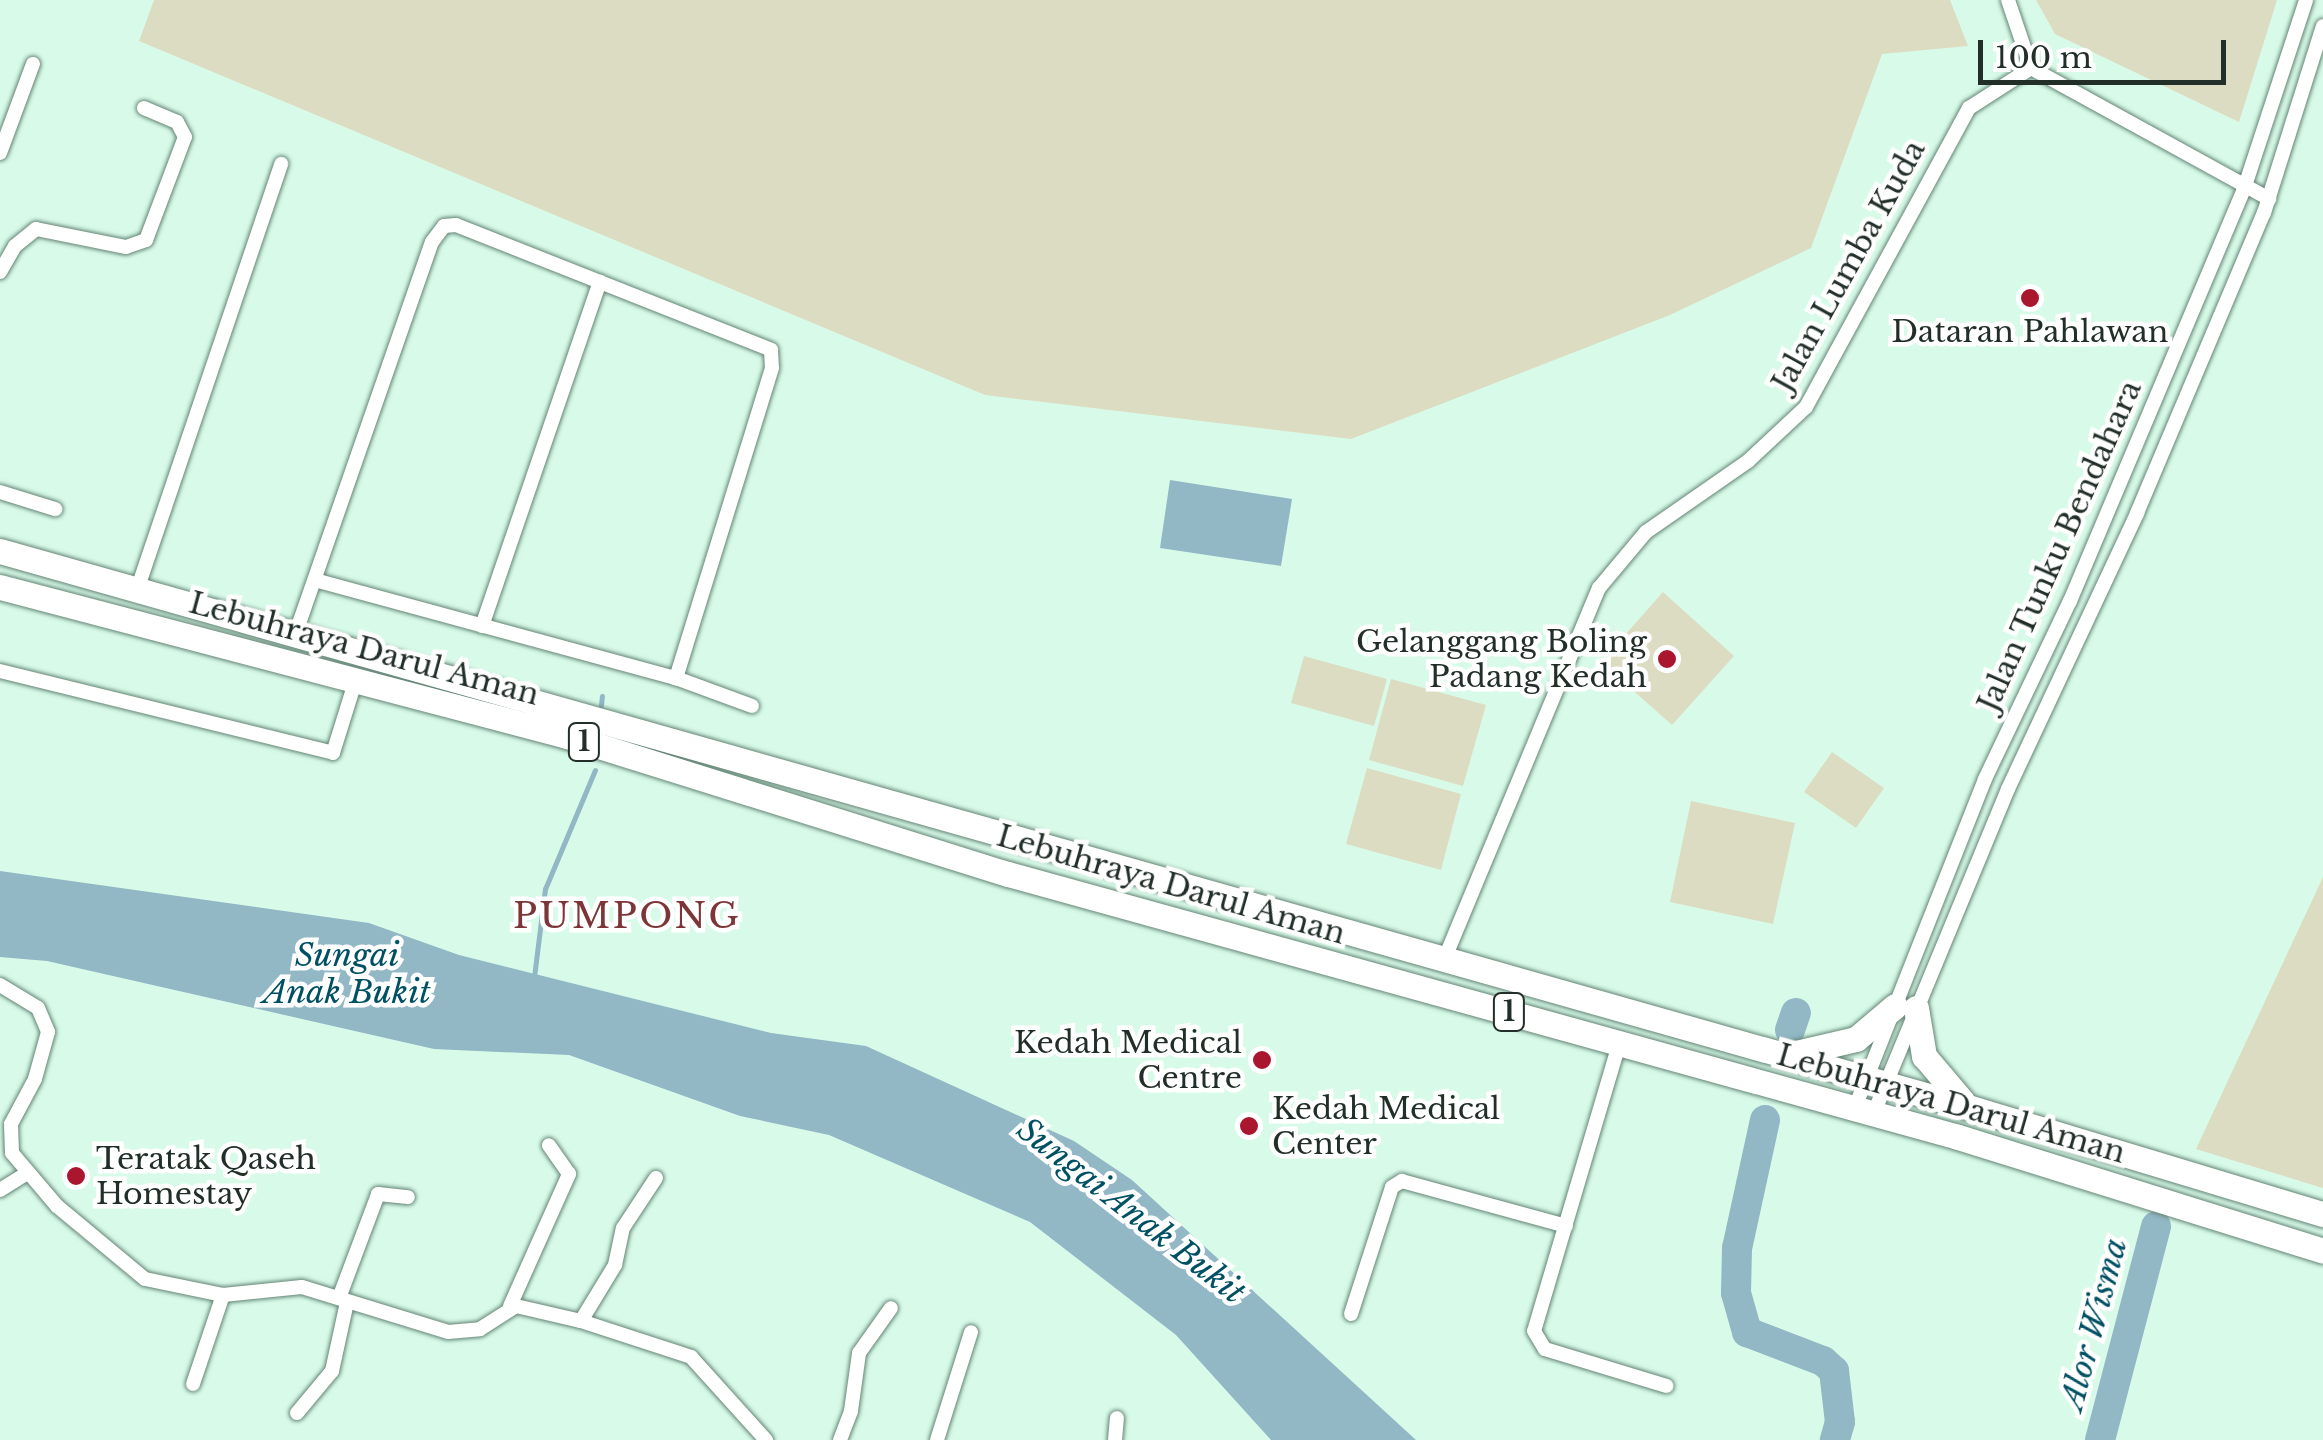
<!DOCTYPE html>
<html>
<head>
<meta charset="utf-8">
<style>
	body { margin:0 }
	#map { position:relative; width:2323px; height:1440px; overflow:hidden; background:#d8fbe9; font-family:"Libre Baskerville",serif }
	div>[style] { position:absolute }
	.green>* { inset:0; background:#dcdcc2 }
	.water>* { inset:0; background:#92b7c5 }
	.stream>* { height:5px; margin:-2.5px; padding:0 2.5px; transform-origin:2.5px; border-radius:2.5px; background:#92b7c5 }
	.river>* { height:30px; margin:-15px; padding:0 15px; transform-origin:15px; border-radius:15px; background:#92b7c5 }
	.roads { filter:drop-shadow(0 0 2px #648475) drop-shadow(0 0 2px #648475) }
	.street>* { height:14px; margin:-7px; padding:0 7px; transform-origin:7px; border-radius:7px; background:#fff }
	.highway>* { height:25px; margin:-12.5px; padding:0 12.5px; transform-origin:12.5px; border-radius:12.5px; background:#fff }
	.dots>* { width:28px; height:28px; translate:-50% -50%; box-sizing:border-box; border:5px solid #fff; border-radius:50% }
	span { translate:-50% -50%; white-space:nowrap; text-align:center; line-height:1.15; -webkit-text-stroke:9px #fff; paint-order:stroke }
	.shield-label span { padding:2px 8px; background:#fff; border:2px solid; border-radius:8px; -webkit-text-stroke-width:0 }
	.shield-label { font-size:28px; color:#222f29; font-weight:700 }
	.street-label { font-size:30px; color:#222f29 }
	.poi-label { font-size:30px; color:#222f29 }
	.right { translate:-100% -50%; text-align:right }
	.left { translate:0 -50%; text-align:left }
	.water-label { font-size:32px; color:#005064; font-style:italic }
	.quarter-label { font-size:35px; color:#7d3638; letter-spacing:2.5px }
	.scale { position:absolute; left:1978px; top:40px; width:248px; height:45px; box-sizing:border-box; border:5px solid #222f29; border-top:0; padding-left:12px; font-size:30px; line-height:35px; white-space:nowrap; color:#222f29; -webkit-text-stroke:8px #fff; paint-order:stroke }
</style>
</head>
<body>
<div id="map">
	<div class="green">
		<i style="clip-path:polygon(154px 0,1950px 0,1968px 46px,1882px 54px,1811px 248px,1670px 315px,1351px 439px,985px 395px,139px 41px)"></i>
		<i style="clip-path:polygon(2036px 0,2277px 0,2239px 122px,2055px 34px)"></i>
		<i style="clip-path:polygon(1663px 592px,1734px 656px,1672px 725px,1601px 662px)"></i>
		<i style="clip-path:polygon(1304px 656px,1387px 679px,1374px 726px,1291px 703px)"></i>
		<i style="clip-path:polygon(1391px 679px,1486px 705px,1463px 786px,1369px 760px)"></i>
		<i style="clip-path:polygon(1832px 752px,1884px 788px,1856px 828px,1804px 792px)"></i>
		<i style="clip-path:polygon(1367px 768px,1461px 794px,1441px 870px,1346px 844px)"></i>
		<i style="clip-path:polygon(1691px 801px,1795px 823px,1773px 924px,1670px 902px)"></i>
		<i style="clip-path:polygon(2323px 877px,2323px 1188px,2196px 1149px)"></i>
	</div>
	<div class="water">
		<i style="clip-path:polygon(1170px 480px,1292px 499px,1281px 566px,1160px 548px)"></i>
		<i style="clip-path:polygon(0 871px,369px 923px,459px 955px,771px 1033px,866px 1046px,1074px 1141px,1132px 1180px,1416px 1440px,1271px 1440px,1176px 1335px,1030px 1222px,829px 1135px,740px 1116px,569px 1055px,434px 1049px,47px 961px,0 957px)"></i>
	</div>
	<div class="stream">
		<i style="left:601px;top:705px;width:9px;rotate:-84deg"></i>
		<i style="left:534px;top:977px;width:89px;rotate:-82.9deg"></i>
		<i style="left:545px;top:889px;width:129px;rotate:-67.2deg"></i>
	</div>
	<div class="river">
		<i style="left:1790px;top:1030px;width:18px;rotate:-71deg"></i>
		<i style="left:1765px;top:1120px;width:131px;rotate:102.3deg"></i>
		<i style="left:1737px;top:1248px;width:45px;rotate:91.3deg"></i>
		<i style="left:1736px;top:1293px;width:41px;rotate:74.2deg"></i>
		<i style="left:1747px;top:1332px;width:81px;rotate:20.9deg"></i>
		<i style="left:1823px;top:1361px;width:15px;rotate:42deg"></i>
		<i style="left:1834px;top:1371px;width:51px;rotate:83.3deg"></i>
		<i style="left:1840px;top:1422px;width:19px;rotate:106deg"></i>
		<i style="left:2100px;top:1440px;width:221px;rotate:-75.3deg"></i>
	</div>
	<div class="roads">
		<div class="street">
			<i style="left:2008px;top:0;width:72px;rotate:71.3deg"></i>
			<i style="left:2031px;top:68px;width:272px;rotate:28.8deg"></i>
			<i style="left:0;top:153px;width:95px;rotate:-69.7deg"></i>
			<i style="left:0;top:272px;width:30px;rotate:-60deg"></i>
			<i style="left:15px;top:246px;width:27px;rotate:-39deg"></i>
			<i style="left:36px;top:229px;width:92px;rotate:11.3deg"></i>
			<i style="left:126px;top:247px;width:21px;rotate:-19deg"></i>
			<i style="left:146px;top:240px;width:110px;rotate:-69.3deg"></i>
			<i style="left:185px;top:137px;width:17px;rotate:-118deg"></i>
			<i style="left:177px;top:122px;width:36px;rotate:-157deg"></i>
			<i style="left:0;top:492px;width:58px;rotate:17.2deg"></i>
			<i style="left:315px;top:580px;width:374px;rotate:15.2deg"></i>
			<i style="left:676px;top:678px;width:81px;rotate:20.2deg"></i>
			<i style="left:137px;top:590px;width:450px;rotate:-71.3deg"></i>
			<i style="left:482px;top:626px;width:364px;rotate:-71.1deg"></i>
			<i style="left:295px;top:635px;width:416px;rotate:-70.8deg"></i>
			<i style="left:432px;top:242px;width:20px;rotate:-53deg"></i>
			<i style="left:444px;top:226px;width:12px;rotate:-5deg"></i>
			<i style="left:456px;top:225px;width:339px;rotate:21.6deg"></i>
			<i style="left:771px;top:350px;width:18px;rotate:87deg"></i>
			<i style="left:772px;top:368px;width:325px;rotate:107.2deg"></i>
			<i style="left:0;top:671px;width:343px;rotate:13.8deg"></i>
			<i style="left:333px;top:753px;width:77px;rotate:-72.7deg"></i>
			<i style="left:1444px;top:960px;width:403px;rotate:-67.4deg"></i>
			<i style="left:1599px;top:588px;width:73px;rotate:-50deg"></i>
			<i style="left:1646px;top:532px;width:124px;rotate:-34.8deg"></i>
			<i style="left:1748px;top:461px;width:79px;rotate:-43deg"></i>
			<i style="left:1806px;top:407px;width:341px;rotate:-61.4deg"></i>
			<i style="left:1969px;top:108px;width:74px;rotate:-32.8deg"></i>
			<i style="left:0;top:985px;width:44px;rotate:31.2deg"></i>
			<i style="left:38px;top:1008px;width:26px;rotate:67deg"></i>
			<i style="left:48px;top:1032px;width:49px;rotate:105.5deg"></i>
			<i style="left:35px;top:1079px;width:51px;rotate:118.1deg"></i>
			<i style="left:11px;top:1124px;width:29px;rotate:88deg"></i>
			<i style="left:12px;top:1153px;width:70px;rotate:49.7deg"></i>
			<i style="left:57px;top:1206px;width:114px;rotate:39.7deg"></i>
			<i style="left:145px;top:1279px;width:80px;rotate:11.6deg"></i>
			<i style="left:223px;top:1295px;width:79px;rotate:-5.8deg"></i>
			<i style="left:302px;top:1287px;width:153px;rotate:17.1deg"></i>
			<i style="left:448px;top:1332px;width:32px;rotate:-5deg"></i>
			<i style="left:480px;top:1329px;width:43px;rotate:-32.6deg"></i>
			<i style="left:516px;top:1306px;width:67px;rotate:13deg"></i>
			<i style="left:581px;top:1321px;width:116px;rotate:18.1deg"></i>
			<i style="left:691px;top:1357px;width:112px;rotate:47.9deg"></i>
			<i style="left:1620px;top:1041px;width:302px;rotate:106.5deg"></i>
			<i style="left:1534px;top:1331px;width:21px;rotate:59deg"></i>
			<i style="left:1545px;top:1349px;width:127px;rotate:16.9deg"></i>
			<i style="left:1854px;top:1110px;width:356px;rotate:-68.4deg"></i>
			<i style="left:1985px;top:779px;width:197px;rotate:-64.5deg"></i>
			<i style="left:2070px;top:601px;width:447px;rotate:-67.1deg"></i>
			<i style="left:2244px;top:189px;width:199px;rotate:-71.8deg"></i>
			<i style="left:1873px;top:1115px;width:353px;rotate:-67.5deg"></i>
			<i style="left:2008px;top:789px;width:305px;rotate:-64.9deg"></i>
			<i style="left:2137px;top:513px;width:326px;rotate:-67.1deg"></i>
			<i style="left:2264px;top:213px;width:196px;rotate:-72.5deg"></i>
			<i style="left:0;top:1190px;width:31px;rotate:-32deg"></i>
			<i style="left:339px;top:1298px;width:111px;rotate:-69.4deg"></i>
			<i style="left:378px;top:1194px;width:30px;rotate:6deg"></i>
			<i style="left:510px;top:1306px;width:145px;rotate:-65.9deg"></i>
			<i style="left:569px;top:1174px;width:35px;rotate:-125deg"></i>
			<i style="left:1351px;top:1314px;width:133px;rotate:-72.1deg"></i>
			<i style="left:1392px;top:1187px;width:12px;rotate:-31deg"></i>
			<i style="left:1402px;top:1181px;width:170px;rotate:15.3deg"></i>
			<i style="left:581px;top:1321px;width:66px;rotate:-58.7deg"></i>
			<i style="left:615px;top:1265px;width:38px;rotate:-78deg"></i>
			<i style="left:623px;top:1228px;width:60px;rotate:-56.6deg"></i>
			<i style="left:193px;top:1384px;width:94px;rotate:-71.4deg"></i>
			<i style="left:297px;top:1413px;width:55px;rotate:-50.2deg"></i>
			<i style="left:332px;top:1371px;width:71px;rotate:-77.7deg"></i>
			<i style="left:840px;top:1440px;width:31px;rotate:-69deg"></i>
			<i style="left:851px;top:1411px;width:59px;rotate:-82.1deg"></i>
			<i style="left:859px;top:1353px;width:55px;rotate:-54.6deg"></i>
			<i style="left:937px;top:1440px;width:113px;rotate:-72.5deg"></i>
			<i style="left:1115px;top:1440px;width:22px;rotate:-85deg"></i>
		</div>
		<div class="highway">
			<i style="left:0;top:551px;width:2045px;rotate:15.78deg"></i>
			<i style="left:1968px;top:1107px;width:371px;rotate:16.8deg"></i>
			<i style="left:0;top:587px;width:586px;rotate:14.72deg"></i>
			<i style="left:567px;top:736px;width:462px;rotate:17.4deg"></i>
			<i style="left:1008px;top:874px;width:986px;rotate:15.47deg"></i>
			<i style="left:1958px;top:1137px;width:382px;rotate:17.3deg"></i>
			<i style="left:1916px;top:1008px;width:49px;rotate:80.5deg"></i>
			<i style="left:1924px;top:1056px;width:60px;rotate:49.7deg"></i>
			<i style="left:1792px;top:1054px;width:66px;rotate:-13.2deg"></i>
			<i style="left:1856px;top:1039px;width:51px;rotate:-40.2deg"></i>
		</div>
	</div>
	<div class="dots">
		<i style="left:2030px;top:298px;background:#ab162f"></i>
		<i style="left:1667px;top:659px;background:#ab162f"></i>
		<i style="left:1262px;top:1060px;background:#ab162f"></i>
		<i style="left:1249px;top:1126px;background:#ab162f"></i>
		<i style="left:76px;top:1176px;background:#ab162f"></i>
	</div>
	<div class="shield-label">
		<span style="left:584px;top:742px">1</span>
		<span style="left:1509px;top:1012px">1</span>
	</div>
	<div class="street-label">
		<span style="left:1849px;top:266px;rotate:-61deg">Jalan Lumba Kuda</span>
		<span style="left:2060px;top:546px;rotate:-66deg">Jalan Tunku Bendahara</span>
		<span style="left:364px;top:649px;rotate:15deg">Lebuhraya Darul Aman</span>
		<span style="left:1171px;top:885px;rotate:16deg">Lebuhraya Darul Aman</span>
		<span style="left:1951px;top:1104px;rotate:16deg">Lebuhraya Darul Aman</span>
	</div>
	<div class="poi-label">
		<span style="left:2030px;top:332px">Dataran Pahlawan</span>
		<span class="right" style="left:1647px;top:659px">Gelanggang Boling<br>Padang Kedah</span>
		<span class="right" style="left:1242px;top:1060px">Kedah Medical<br>Centre</span>
		<span class="left" style="left:1272px;top:1126px">Kedah Medical<br>Center</span>
		<span class="left" style="left:96px;top:1176px">Teratak Qaseh<br>Homestay</span>
	</div>
	<div class="water-label">
		<span style="left:347px;top:974px">Sungai<br>Anak Bukit</span>
		<span style="left:1131px;top:1211px;rotate:38deg">Sungai Anak Bukit</span>
		<span style="left:2094px;top:1324px;rotate:-75deg">Alor Wisma</span>
	</div>
	<div class="quarter-label">
		<span style="left:627px;top:916px">PUMPONG</span>
	</div>
	<div class="scale">100 m</div>
</div>
</body>
</html>
